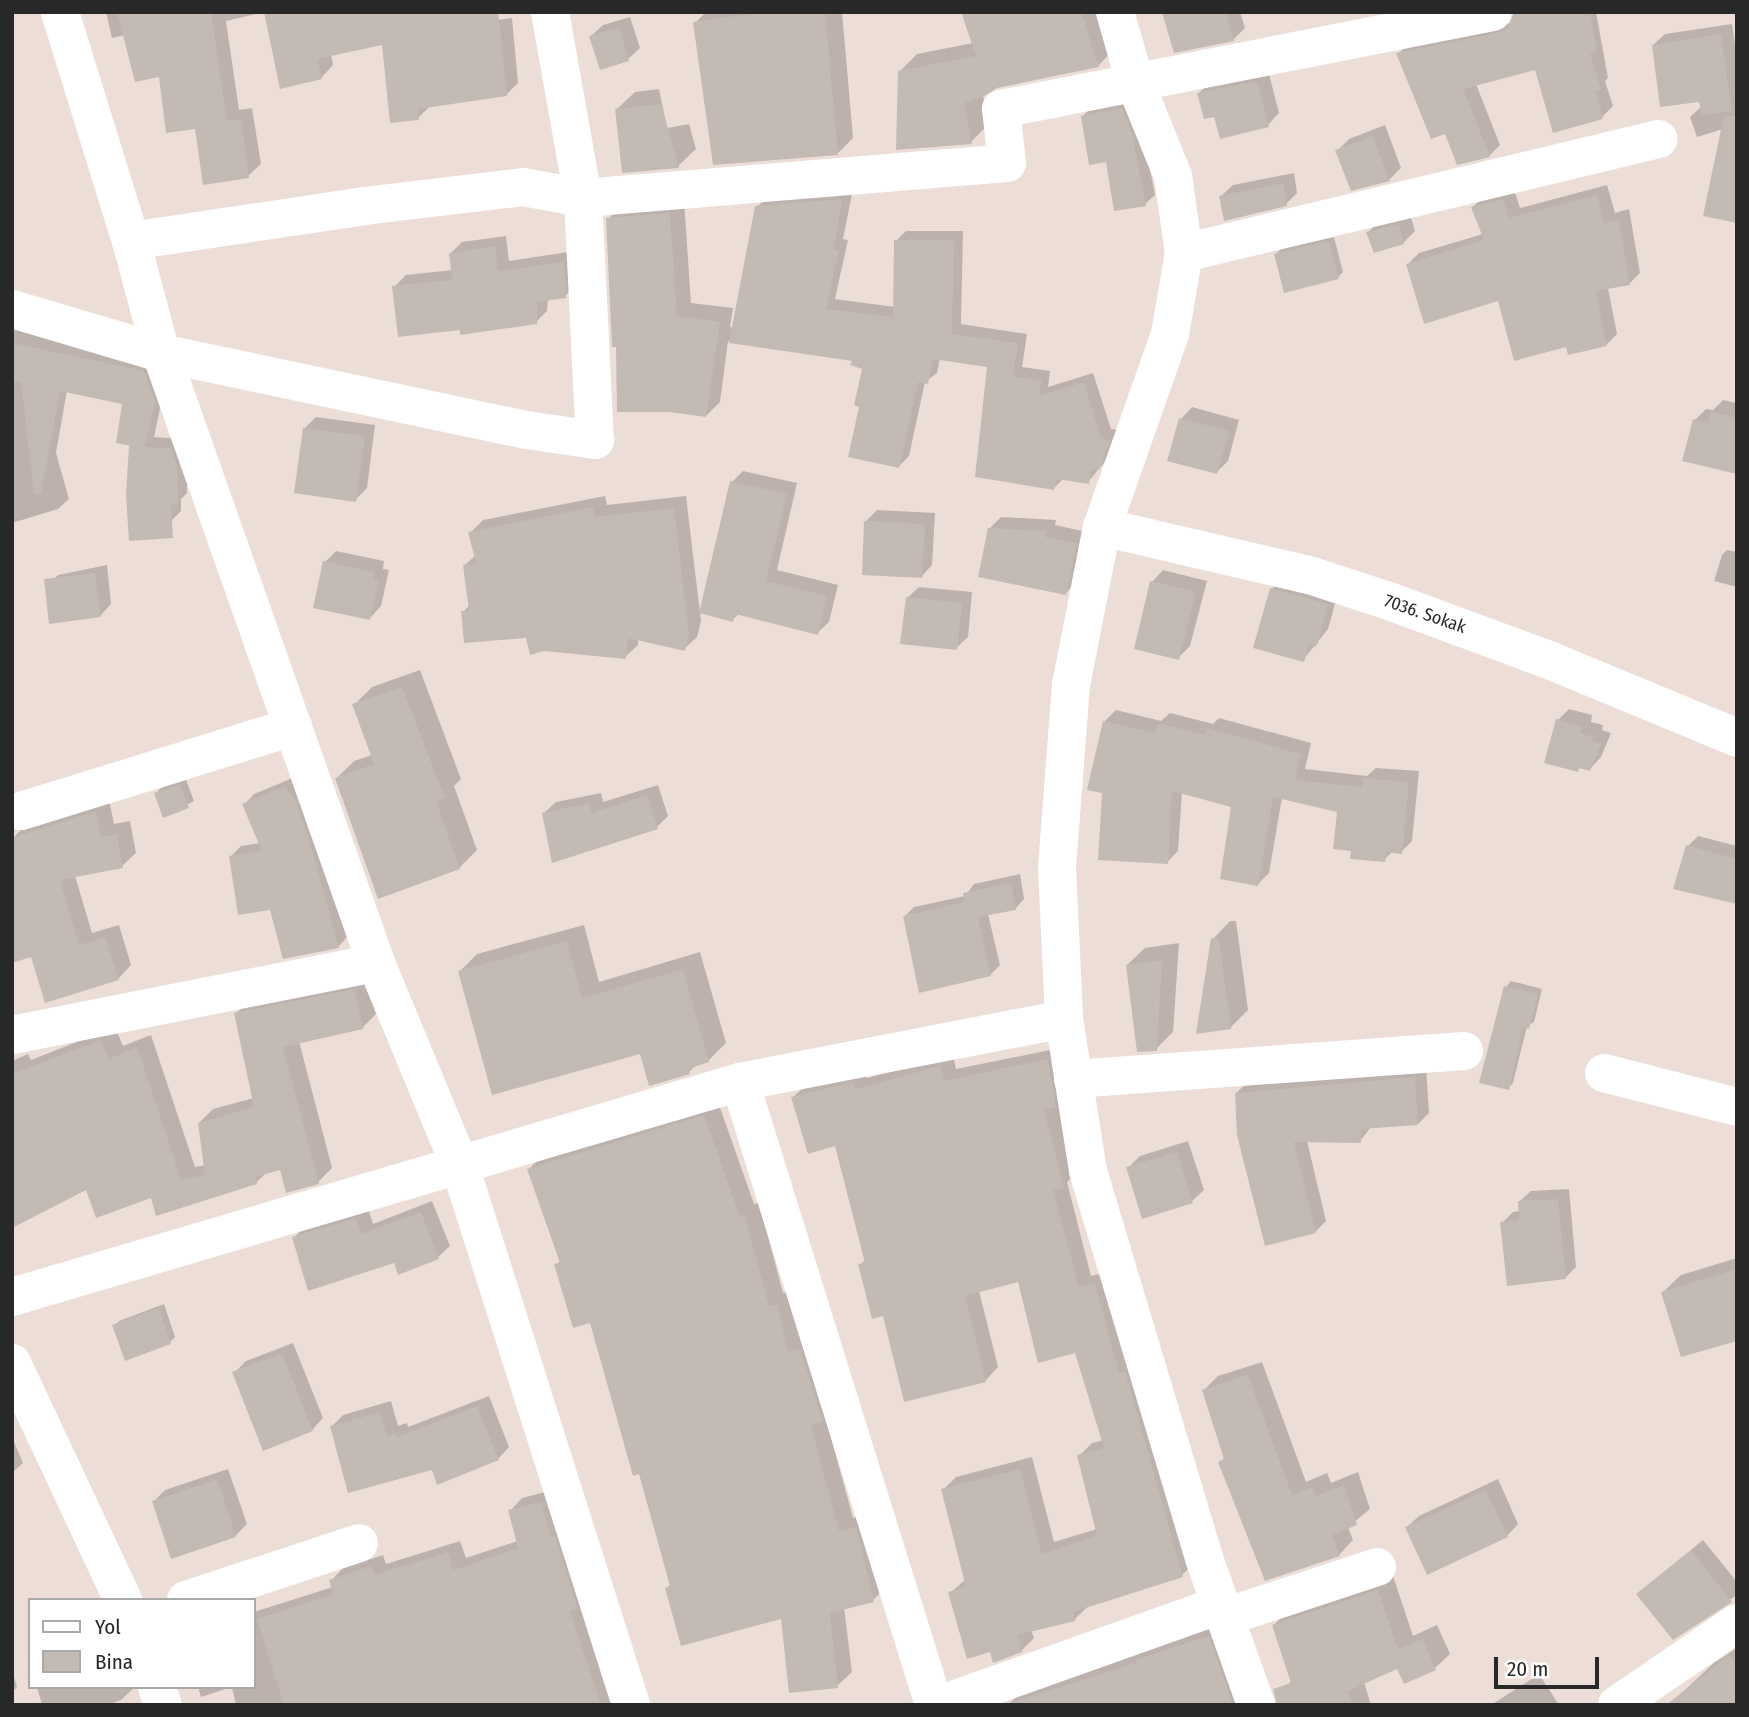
<!DOCTYPE html>
<html>
<head>
<meta charset="utf-8">
<style>
	body { margin:0 }
	#map { position:relative; width:1749px; height:1717px; overflow:hidden; background:#ecded7; font-family:"Fira Sans Condensed",sans-serif }
	div>[style] { position:absolute }
	.shadow>* { inset:0; background:#0003 }
	.building>* { inset:0; background:#c3bab4 }
	.minor>* { height:38px; margin:-19px; padding:0 19px; transform-origin:19px; border-radius:19px; background:#fff }
	.tertiary>* { height:38px; margin:-19px; padding:0 19px; transform-origin:19px; border-radius:19px; background:#fff }
	span { translate:-50% -50%; white-space:nowrap; text-align:center; line-height:1.15; -webkit-text-stroke:5px #fff; paint-order:stroke }
	.street-label { font-size:18px; color:#282828 }
	.frame { position:absolute; inset:0; border:14px solid #282828; pointer-events:none }
	.legend { position:absolute; left:28px; top:1598px; width:228px; height:91px; box-sizing:border-box; background:#fff; border:2px solid #a9a9a9; margin:0; padding:9px 12px; list-style:none; font-size:21px; color:#282828 }
	.legend li { display:flex; align-items:center; gap:14px; height:35px }
	.legend b { width:35px; border:2px solid #a9a9a9 }
	.scale { position:absolute; left:1494px; top:1657px; width:105px; height:32px; box-sizing:border-box; border:4px solid #282828; border-top:0; padding-left:9px; font-size:21px; line-height:24px; white-space:nowrap; color:#282828; -webkit-text-stroke:5px #fff; paint-order:stroke }
</style>
</head>
<body>
<div id="map">
	<div class="shadow">
		<i style="clip-path:polygon(106px 12px,264px 12px,226px 21px,239px 110px,252px 108px,261px 164px,248px 176px,196px 127px,160px 74px,125px 35px,112px 38px)"></i>
		<i style="clip-path:polygon(266px 12px,477px 23px,512px 18px,518px 83px,506px 95px,431px 105px,418px 118px,383px 42px,331px 54px,333px 65px,321px 78px)"></i>
		<i style="clip-path:polygon(706px 12px,842px 12px,853px 138px,838px 153px,695px 23px)"></i>
		<i style="clip-path:polygon(963px 12px,1103px 12px,1115px 48px,1098px 66px,996px 86px,983px 95px,988px 125px,971px 142px,899px 72px,917px 54px,973px 43px)"></i>
		<i style="clip-path:polygon(1164px 12px,1240px 12px,1245px 28px,1234px 39px,1175px 51px)"></i>
		<i style="clip-path:polygon(1516px 12px,1596px 12px,1608px 78px,1605px 81px,1613px 106px,1602px 117px,1536px 67px,1476px 84px,1500px 145px,1490px 155px,1458px 163px,1446px 132px,1398px 54px,1409px 43px,1510px 23px)"></i>
		<i style="clip-path:polygon(630px 17px,640px 48px,628px 59px,591px 36px,603px 25px)"></i>
		<i style="clip-path:polygon(1732px 24px,1737px 58px,1737px 154px,1723px 129px,1697px 137px,1690px 117px,1702px 106px,1701px 100px,1653px 45px,1665px 34px)"></i>
		<i style="clip-path:polygon(1268px 70px,1279px 113px,1268px 125px,1215px 115px,1199px 93px,1210px 82px)"></i>
		<i style="clip-path:polygon(659px 89px,667px 128px,689px 124px,696px 149px,678px 166px,617px 109px,635px 92px)"></i>
		<i style="clip-path:polygon(1131px 99px,1141px 122px,1155px 195px,1145px 204px,1107px 160px,1083px 116px,1093px 106px)"></i>
		<i style="clip-path:polygon(1385px 125px,1401px 168px,1390px 179px,1352px 188px,1337px 151px,1349px 139px)"></i>
		<i style="clip-path:polygon(1294px 173px,1297px 193px,1286px 204px,1221px 196px,1233px 185px)"></i>
		<i style="clip-path:polygon(1607px 185px,1615px 213px,1629px 209px,1640px 273px,1629px 284px,1608px 288px,1617px 334px,1606px 345px,1568px 345px,1500px 299px,1408px 264px,1419px 253px,1483px 234px,1473px 207px,1484px 196px,1514px 189px,1520px 208px)"></i>
		<i style="clip-path:polygon(853px 189px,843px 239px,848px 240px,835px 299px,895px 307px,896px 241px,906px 231px,963px 231px,961px 324px,1027px 334px,1022px 367px,1050px 371px,1048px 387px,1093px 373px,1111px 429px,1118px 430px,1108px 458px,1088px 482px,1064px 478px,1054px 488px,989px 365px,940px 358px,937px 373px,925px 382px,909px 456px,899px 466px,862px 406px,864px 367px,854px 360px,728px 341px,720px 402px,706px 416px,618px 345px,608px 219px,622px 205px,684px 200px,691px 303px,733px 308px,730px 327px,733px 328px,757px 207px,767px 197px)"></i>
		<i style="clip-path:polygon(1410px 214px,1415px 231px,1403px 243px,1368px 232px,1380px 221px)"></i>
		<i style="clip-path:polygon(506px 236px,509px 261px,575px 251px,577px 284px,565px 296px,548px 298px,547px 311px,536px 322px,461px 328px,394px 287px,406px 275px,453px 270px,450px 254px,462px 242px)"></i>
		<i style="clip-path:polygon(1334px 237px,1343px 272px,1338px 277px,1276px 254px,1281px 249px)"></i>
		<i style="clip-path:polygon(12px 329px,154px 361px,164px 390px,154px 437px,182px 439px,187px 455px,187px 493px,181px 499px,181px 511px,171px 521px,131px 447px,124px 402px,67px 390px,56px 453px,69px 499px,58px 509px,12px 523px)"></i>
		<i style="clip-path:polygon(1723px 400px,1737px 403px,1737px 472px,1695px 420px,1706px 409px,1713px 410px)"></i>
		<i style="clip-path:polygon(1192px 407px,1239px 420px,1228px 461px,1217px 472px,1181px 419px)"></i>
		<i style="clip-path:polygon(316px 417px,375px 425px,367px 488px,355px 500px,304px 429px)"></i>
		<i style="clip-path:polygon(743px 471px,797px 483px,777px 570px,838px 585px,829px 622px,817px 633px,740px 613px,732px 620px,732px 482px)"></i>
		<i style="clip-path:polygon(605px 496px,607px 505px,686px 496px,701px 621px,697px 637px,684px 649px,638px 638px,638px 645px,625px 657px,527px 636px,463px 612px,470px 605px,465px 565px,476px 555px,470px 533px,483px 520px)"></i>
		<i style="clip-path:polygon(877px 510px,935px 513px,932px 565px,921px 577px,866px 521px)"></i>
		<i style="clip-path:polygon(1001px 517px,1056px 520px,1055px 525px,1087px 532px,1077px 581px,1066px 593px,989px 529px)"></i>
		<i style="clip-path:polygon(1727px 550px,1737px 552px,1737px 587px,1714px 581px,1722px 555px)"></i>
		<i style="clip-path:polygon(336px 551px,384px 561px,383px 569px,389px 570px,381px 606px,370px 618px,325px 562px)"></i>
		<i style="clip-path:polygon(107px 565px,111px 604px,100px 616px,46px 587px,58px 575px)"></i>
		<i style="clip-path:polygon(1163px 570px,1207px 581px,1190px 646px,1178px 658px,1152px 582px)"></i>
		<i style="clip-path:polygon(1283px 578px,1338px 593px,1328px 629px,1303px 660px,1272px 589px)"></i>
		<i style="clip-path:polygon(919px 587px,972px 592px,968px 637px,956px 648px,907px 598px)"></i>
		<i style="clip-path:polygon(420px 670px,461px 779px,454px 786px,477px 850px,459px 868px,337px 778px,354px 761px,372px 755px,354px 705px,372px 687px)"></i>
		<i style="clip-path:polygon(1569px 709px,1592px 715px,1591px 722px,1603px 725px,1602px 730px,1611px 733px,1601px 757px,1590px 769px,1581px 766px,1578px 770px,1558px 720px)"></i>
		<i style="clip-path:polygon(1116px 710px,1161px 721px,1170px 713px,1213px 724px,1219px 718px,1311px 743px,1305px 769px,1367px 776px,1376px 768px,1419px 771px,1412px 841px,1401px 852px,1393px 851px,1384px 860px,1339px 810px,1282px 798px,1269px 873px,1258px 884px,1233px 806px,1182px 792px,1178px 851px,1167px 862px,1104px 792px,1089px 788px,1105px 721px)"></i>
		<i style="clip-path:polygon(295px 777px,348px 936px,338px 947px,271px 908px,230px 857px,241px 846px,261px 843px,244px 805px,254px 794px)"></i>
		<i style="clip-path:polygon(186px 780px,194px 801px,164px 816px,156px 793px,161px 788px)"></i>
		<i style="clip-path:polygon(658px 785px,668px 816px,657px 827px,544px 813px,556px 802px,601px 793px,603px 802px)"></i>
		<i style="clip-path:polygon(109px 799px,114px 824px,130px 821px,136px 853px,122px 866px,75px 876px,92px 933px,119px 925px,131px 965px,118px 979px,46px 1000px,12px 839px,25px 826px)"></i>
		<i style="clip-path:polygon(1698px 836px,1737px 846px,1737px 903px,1688px 846px)"></i>
		<i style="clip-path:polygon(1020px 874px,1024px 899px,1015px 909px,988px 914px,1000px 965px,990px 975px,905px 916px,914px 907px,965px 896px,974px 884px)"></i>
		<i style="clip-path:polygon(1230px 921px,1236px 921px,1248px 1010px,1230px 1028px,1213px 939px)"></i>
		<i style="clip-path:polygon(584px 925px,599px 982px,700px 952px,726px 1043px,708px 1061px,697px 1064px,689px 1072px,460px 971px,477px 954px)"></i>
		<i style="clip-path:polygon(1179px 943px,1173px 1032px,1156px 1049px,1127px 965px,1145px 948px)"></i>
		<i style="clip-path:polygon(369px 977px,376px 1014px,362px 1028px,299px 1041px,332px 1168px,318px 1182px,281px 1168px,267px 1172px,256px 1183px,152px 1196px,87px 1187px,12px 1170px,12px 1061px,28px 1054px,31px 1060px,115px 1027px,123px 1046px,151px 1035px,195px 1167px,206px 1165px,199px 1123px,213px 1109px,254px 1098px,236px 1014px,249px 1000px)"></i>
		<i style="clip-path:polygon(1511px 981px,1542px 989px,1534px 1022px,1527px 1026px,1513px 1083px,1508px 1088px,1506px 987px)"></i>
		<i style="clip-path:polygon(1060px 1048px,1068px 1093px,1058px 1103px,1076px 1174px,1067px 1182px,1091px 1276px,1107px 1272px,1195px 1562px,1182px 1575px,1087px 1607px,1074px 1620px,1031px 1630px,1034px 1638px,1021px 1651px,991px 1650px,950px 1593px,966px 1579px,943px 1490px,956px 1477px,1032px 1457px,1054px 1542px,1097px 1529px,1079px 1456px,1092px 1443px,1104px 1440px,1076px 1351px,1019px 1280px,979px 1291px,998px 1367px,986px 1380px,905px 1400px,884px 1314px,860px 1265px,866px 1259px,836px 1144px,793px 1097px,806px 1085px,865px 1071px,867px 1078px,953px 1055px,956px 1069px)"></i>
		<i style="clip-path:polygon(1426px 1066px,1429px 1113px,1418px 1124px,1371px 1127px,1360px 1141px,1307px 1141px,1326px 1221px,1315px 1232px,1236px 1093px,1248px 1082px)"></i>
		<i style="clip-path:polygon(718px 1102px,754px 1204px,759px 1203px,783px 1293px,791px 1291px,853px 1518px,870px 1514px,887px 1586px,873px 1600px,844px 1607px,852px 1672px,837px 1686px,783px 1617px,667px 1588px,671px 1584px,640px 1472px,591px 1321px,556px 1265px,561px 1260px,529px 1169px,543px 1155px)"></i>
		<i style="clip-path:polygon(1188px 1141px,1204px 1190px,1192px 1201px,1128px 1168px,1140px 1156px)"></i>
		<i style="clip-path:polygon(1569px 1189px,1576px 1267px,1565px 1278px,1502px 1223px,1513px 1212px,1520px 1211px,1520px 1201px,1531px 1191px)"></i>
		<i style="clip-path:polygon(432px 1201px,450px 1246px,438px 1257px,395px 1261px,294px 1238px,305px 1226px,368px 1208px,373px 1224px)"></i>
		<i style="clip-path:polygon(1737px 1258px,1737px 1339px,1663px 1292px,1681px 1275px)"></i>
		<i style="clip-path:polygon(164px 1304px,175px 1337px,170px 1342px,114px 1326px,119px 1321px)"></i>
		<i style="clip-path:polygon(293px 1343px,323px 1418px,312px 1430px,234px 1373px,246px 1361px)"></i>
		<i style="clip-path:polygon(1262px 1362px,1306px 1482px,1327px 1473px,1331px 1483px,1358px 1472px,1370px 1509px,1348px 1527px,1353px 1540px,1339px 1555px,1220px 1462px,1225px 1457px,1204px 1390px,1218px 1376px)"></i>
		<i style="clip-path:polygon(489px 1396px,509px 1447px,498px 1459px,332px 1426px,343px 1415px,391px 1401px,398px 1426px,407px 1423px,408px 1427px)"></i>
		<i style="clip-path:polygon(12px 1437px,23px 1463px,12px 1473px)"></i>
		<i style="clip-path:polygon(228px 1469px,247px 1524px,235px 1536px,154px 1501px,165px 1490px)"></i>
		<i style="clip-path:polygon(1498px 1479px,1518px 1524px,1507px 1536px,1407px 1527px,1419px 1516px)"></i>
		<i style="clip-path:polygon(553px 1490px,615px 1705px,236px 1705px,232px 1687px,201px 1697px,198px 1687px,254px 1687px,254px 1612px,333px 1587px,331px 1581px,343px 1568px,383px 1555px,386px 1564px,460px 1541px,466px 1558px,518px 1541px,510px 1511px,522px 1498px)"></i>
		<i style="clip-path:polygon(1703px 1540px,1737px 1582px,1737px 1595px,1673px 1638px,1638px 1594px)"></i>
		<i style="clip-path:polygon(1393px 1576px,1413px 1636px,1437px 1625px,1450px 1654px,1435px 1668px,1398px 1667px,1364px 1682px,1371px 1705px,1294px 1705px,1288px 1685px,1292px 1680px,1274px 1625px,1289px 1610px)"></i>
		<i style="clip-path:polygon(1224px 1622px,1258px 1705px,1008px 1705px,1024px 1689px)"></i>
		<i style="clip-path:polygon(1737px 1648px,1737px 1705px,1672px 1702px,1714px 1663px)"></i>
		<i style="clip-path:polygon(12px 1670px,17px 1687px,12px 1692px)"></i>
		<i style="clip-path:polygon(1539px 1674px,1559px 1705px,1491px 1705px)"></i>
		<i style="clip-path:polygon(37px 1687px,135px 1687px,121px 1700px,107px 1705px,42px 1705px)"></i>
	</div>
	<div class="building">
		<i style="clip-path:polygon(117px 12px,211px 12px,227px 121px,241px 119px,249px 178px,203px 185px,195px 129px,166px 133px,159px 77px,135px 82px)"></i>
		<i style="clip-path:polygon(264px 12px,498px 12px,507px 96px,418px 109px,419px 120px,390px 123px,382px 45px,317px 59px,322px 79px,280px 89px)"></i>
		<i style="clip-path:polygon(764px 12px,825px 12px,838px 155px,713px 165px,693px 22px)"></i>
		<i style="clip-path:polygon(961px 12px,1081px 12px,1099px 67px,997px 88px,984px 96px,964px 103px,972px 144px,896px 150px,898px 71px,976px 56px)"></i>
		<i style="clip-path:polygon(1162px 12px,1226px 12px,1234px 41px,1174px 53px)"></i>
		<i style="clip-path:polygon(1514px 12px,1590px 12px,1597px 52px,1590px 54px,1601px 89px,1595px 92px,1603px 119px,1553px 133px,1535px 70px,1463px 89px,1490px 157px,1457px 165px,1445px 134px,1431px 139px,1396px 53px,1498px 33px,1508px 28px)"></i>
		<i style="clip-path:polygon(619px 27px,629px 61px,600px 70px,589px 36px)"></i>
		<i style="clip-path:polygon(1721px 34px,1732px 111px,1702px 115px,1699px 102px,1660px 107px,1652px 45px)"></i>
		<i style="clip-path:polygon(1257px 81px,1269px 127px,1220px 139px,1214px 117px,1204px 119px,1197px 93px)"></i>
		<i style="clip-path:polygon(661px 104px,679px 168px,622px 173px,615px 109px)"></i>
		<i style="clip-path:polygon(1122px 108px,1132px 133px,1146px 206px,1114px 211px,1106px 162px,1089px 165px,1081px 116px)"></i>
		<i style="clip-path:polygon(1724px 115px,1737px 117px,1737px 223px,1703px 216px)"></i>
		<i style="clip-path:polygon(1373px 136px,1390px 181px,1351px 191px,1335px 150px)"></i>
		<i style="clip-path:polygon(1283px 183px,1287px 206px,1224px 221px,1219px 196px)"></i>
		<i style="clip-path:polygon(1597px 195px,1604px 223px,1619px 219px,1630px 285px,1596px 291px,1607px 346px,1568px 355px,1566px 347px,1514px 361px,1498px 301px,1424px 324px,1406px 264px,1484px 240px,1471px 207px,1503px 199px,1509px 218px)"></i>
		<i style="clip-path:polygon(842px 199px,834px 249px,839px 250px,826px 309px,893px 317px,894px 240px,954px 240px,952px 334px,1018px 343px,1013px 377px,1042px 380px,1039px 396px,1084px 382px,1101px 438px,1110px 440px,1099px 470px,1091px 469px,1089px 484px,1057px 479px,1054px 490px,975px 477px,987px 367px,933px 359px,928px 384px,918px 382px,899px 468px,848px 457px,859px 407px,854px 405px,862px 369px,850px 365px,852px 361px,729px 343px,755px 206px)"></i>
		<i style="clip-path:polygon(670px 213px,677px 316px,720px 322px,706px 417px,669px 412px,617px 412px,616px 347px,612px 347px,606px 218px)"></i>
		<i style="clip-path:polygon(1399px 224px,1404px 244px,1374px 253px,1366px 232px)"></i>
		<i style="clip-path:polygon(1329px 241px,1339px 279px,1284px 293px,1274px 254px)"></i>
		<i style="clip-path:polygon(495px 246px,498px 271px,564px 262px,566px 298px,537px 302px,537px 324px,460px 335px,460px 330px,398px 337px,392px 286px,452px 280px,449px 253px)"></i>
		<i style="clip-path:polygon(12px 343px,144px 371px,155px 402px,145px 447px,171px 448px,177px 466px,178px 505px,171px 505px,173px 538px,129px 541px,126px 495px,129px 446px,132px 446px,116px 443px,122px 404px,60px 391px,41px 494px,34px 494px,21px 382px,12px 382px)"></i>
		<i style="clip-path:polygon(1710px 411px,1737px 418px,1737px 474px,1682px 461px,1693px 419px,1708px 423px)"></i>
		<i style="clip-path:polygon(1179px 418px,1229px 431px,1217px 474px,1167px 461px)"></i>
		<i style="clip-path:polygon(303px 428px,365px 436px,356px 502px,294px 493px)"></i>
		<i style="clip-path:polygon(730px 481px,787px 494px,766px 581px,827px 596px,818px 635px,735px 614px,733px 622px,699px 613px)"></i>
		<i style="clip-path:polygon(593px 507px,595px 517px,674px 508px,689px 634px,685px 651px,628px 638px,626px 659px,544px 651px,530px 655px,526px 638px,464px 643px,461px 611px,469px 611px,463px 565px,476px 563px,468px 532px)"></i>
		<i style="clip-path:polygon(864px 521px,925px 524px,922px 578px,862px 575px)"></i>
		<i style="clip-path:polygon(988px 528px,1046px 531px,1045px 537px,1077px 543px,1066px 595px,978px 577px)"></i>
		<i style="clip-path:polygon(323px 561px,374px 572px,373px 580px,379px 581px,370px 620px,313px 608px)"></i>
		<i style="clip-path:polygon(95px 573px,101px 617px,49px 624px,44px 579px)"></i>
		<i style="clip-path:polygon(1150px 581px,1196px 592px,1179px 660px,1134px 649px)"></i>
		<i style="clip-path:polygon(1270px 588px,1328px 604px,1318px 643px,1315px 647px,1309px 645px,1304px 662px,1253px 648px)"></i>
		<i style="clip-path:polygon(906px 597px,962px 603px,957px 650px,900px 644px)"></i>
		<i style="clip-path:polygon(402px 687px,445px 798px,436px 801px,460px 869px,378px 899px,335px 778px,374px 764px,352px 704px)"></i>
		<i style="clip-path:polygon(1556px 719px,1582px 726px,1580px 733px,1593px 737px,1592px 741px,1601px 744px,1590px 771px,1579px 768px,1578px 772px,1544px 763px)"></i>
		<i style="clip-path:polygon(1103px 721px,1155px 733px,1157px 723px,1205px 735px,1207px 728px,1301px 754px,1295px 780px,1362px 787px,1363px 778px,1409px 782px,1402px 854px,1387px 852px,1385px 862px,1350px 859px,1351px 851px,1333px 849px,1337px 812px,1273px 797px,1258px 886px,1220px 879px,1231px 807px,1172px 791px,1168px 864px,1098px 860px,1102px 793px,1087px 790px)"></i>
		<i style="clip-path:polygon(180px 785px,189px 808px,163px 818px,154px 793px)"></i>
		<i style="clip-path:polygon(285px 786px,296px 802px,309px 839px,339px 948px,283px 959px,270px 910px,238px 915px,229px 856px,262px 851px,242px 804px)"></i>
		<i style="clip-path:polygon(647px 795px,658px 829px,552px 863px,542px 813px,590px 803px,591px 813px)"></i>
		<i style="clip-path:polygon(96px 811px,101px 837px,117px 834px,123px 868px,60px 880px,79px 945px,105px 937px,119px 980px,45px 1003px,31px 957px,12px 963px,12px 838px)"></i>
		<i style="clip-path:polygon(1686px 845px,1737px 859px,1737px 904px,1673px 889px)"></i>
		<i style="clip-path:polygon(1011px 883px,1016px 910px,978px 917px,991px 976px,919px 993px,903px 916px,964px 902px,963px 893px)"></i>
		<i style="clip-path:polygon(1211px 938px,1219px 938px,1231px 1029px,1196px 1034px)"></i>
		<i style="clip-path:polygon(567px 941px,582px 998px,683px 969px,709px 1062px,688px 1069px,690px 1074px,649px 1086px,640px 1054px,492px 1095px,458px 971px)"></i>
		<i style="clip-path:polygon(1162px 960px,1157px 1051px,1137px 1052px,1126px 965px)"></i>
		<i style="clip-path:polygon(1504px 986px,1538px 994px,1529px 1029px,1523px 1027px,1509px 1090px,1479px 1083px)"></i>
		<i style="clip-path:polygon(355px 989px,363px 1029px,283px 1047px,319px 1184px,286px 1193px,280px 1170px,255px 1177px,257px 1184px,156px 1216px,151px 1198px,96px 1218px,86px 1190px,12px 1228px,12px 1074px,101px 1040px,109px 1059px,137px 1047px,181px 1180px,205px 1175px,198px 1123px,254px 1107px,234px 1013px)"></i>
		<i style="clip-path:polygon(1048px 1059px,1056px 1107px,1044px 1110px,1064px 1188px,1053px 1190px,1079px 1287px,1095px 1283px,1119px 1373px,1125px 1371px,1183px 1577px,1073px 1612px,1075px 1621px,1017px 1635px,1022px 1652px,993px 1663px,990px 1652px,967px 1659px,948px 1592px,966px 1587px,941px 1489px,1020px 1469px,1042px 1554px,1097px 1536px,1077px 1455px,1104px 1448px,1075px 1353px,1038px 1363px,1018px 1282px,965px 1296px,986px 1382px,904px 1402px,883px 1316px,872px 1319px,858px 1264px,865px 1263px,835px 1146px,808px 1154px,791px 1097px,853px 1082px,855px 1089px,940px 1066px,944px 1081px)"></i>
		<i style="clip-path:polygon(1415px 1077px,1418px 1125px,1361px 1129px,1361px 1143px,1294px 1142px,1316px 1233px,1265px 1246px,1237px 1135px,1235px 1093px)"></i>
		<i style="clip-path:polygon(704px 1115px,740px 1217px,745px 1216px,769px 1306px,777px 1304px,788px 1351px,800px 1348px,823px 1422px,811px 1425px,839px 1531px,856px 1527px,874px 1602px,830px 1613px,838px 1688px,789px 1693px,781px 1619px,681px 1646px,665px 1588px,670px 1586px,639px 1474px,633px 1476px,590px 1323px,573px 1328px,554px 1264px,560px 1263px,527px 1169px)"></i>
		<i style="clip-path:polygon(1177px 1152px,1193px 1203px,1142px 1219px,1126px 1167px)"></i>
		<i style="clip-path:polygon(1558px 1199px,1566px 1279px,1507px 1286px,1500px 1222px,1519px 1220px,1518px 1201px)"></i>
		<i style="clip-path:polygon(421px 1212px,439px 1259px,398px 1275px,394px 1263px,308px 1291px,292px 1237px,356px 1218px,361px 1234px)"></i>
		<i style="clip-path:polygon(1737px 1269px,1737px 1341px,1681px 1357px,1661px 1292px)"></i>
		<i style="clip-path:polygon(159px 1308px,171px 1344px,125px 1361px,112px 1325px)"></i>
		<i style="clip-path:polygon(282px 1353px,313px 1431px,263px 1451px,232px 1372px)"></i>
		<i style="clip-path:polygon(1248px 1375px,1292px 1495px,1313px 1487px,1316px 1496px,1344px 1485px,1357px 1525px,1332px 1535px,1340px 1556px,1265px 1581px,1218px 1462px,1224px 1459px,1202px 1390px)"></i>
		<i style="clip-path:polygon(477px 1406px,499px 1460px,437px 1485px,432px 1470px,348px 1493px,330px 1426px,380px 1412px,387px 1436px,396px 1433px,397px 1437px)"></i>
		<i style="clip-path:polygon(217px 1479px,236px 1537px,171px 1559px,152px 1501px)"></i>
		<i style="clip-path:polygon(1486px 1490px,1508px 1537px,1427px 1575px,1405px 1527px)"></i>
		<i style="clip-path:polygon(541px 1502px,551px 1538px,555px 1536px,577px 1608px,570px 1611px,601px 1705px,284px 1705px,257px 1619px,333px 1594px,329px 1580px,371px 1566px,374px 1575px,448px 1552px,453px 1570px,518px 1548px,508px 1510px)"></i>
		<i style="clip-path:polygon(1691px 1550px,1732px 1602px,1673px 1640px,1636px 1594px)"></i>
		<i style="clip-path:polygon(1378px 1590px,1398px 1649px,1423px 1639px,1436px 1670px,1404px 1684px,1397px 1669px,1348px 1691px,1352px 1705px,1277px 1705px,1273px 1689px,1291px 1683px,1272px 1625px)"></i>
		<i style="clip-path:polygon(1209px 1636px,1233px 1705px,1006px 1704px,1136px 1663px,1135px 1660px)"></i>
		<i style="clip-path:polygon(1729px 1655px,1737px 1664px,1737px 1705px,1666px 1705px)"></i>
	</div>
	<div class="minor">
		<i style="left:550px;top:12px;width:189px;rotate:79.9deg"></i>
		<i style="left:583px;top:198px;width:242px;rotate:87.2deg"></i>
		<i style="left:131px;top:241px;width:236px;rotate:-8.5deg"></i>
		<i style="left:364px;top:206px;width:160px;rotate:-6.8deg"></i>
		<i style="left:523px;top:187px;width:61px;rotate:10.4deg"></i>
		<i style="left:583px;top:198px;width:425px;rotate:-4.7deg"></i>
		<i style="left:1007px;top:163px;width:54px;rotate:-96.3deg"></i>
		<i style="left:1001px;top:109px;width:501px;rotate:-11.15deg"></i>
		<i style="left:1184px;top:253px;width:488px;rotate:-13.5deg"></i>
		<i style="left:21px;top:811px;width:285px;rotate:-17.2deg"></i>
		<i style="left:12px;top:1035px;width:371px;rotate:-11.2deg"></i>
		<i style="left:1604px;top:1073px;width:137px;rotate:14.3deg"></i>
		<i style="left:1073px;top:1079px;width:392px;rotate:-4.1deg"></i>
		<i style="left:740px;top:1082px;width:653px;rotate:72.7deg"></i>
		<i style="left:12px;top:1297px;width:759px;rotate:-16.45deg"></i>
		<i style="left:740px;top:1082px;width:330px;rotate:-11deg"></i>
		<i style="left:12px;top:1363px;width:262px;rotate:64.9deg"></i>
		<i style="left:186px;top:1600px;width:182px;rotate:-18.2deg"></i>
		<i style="left:1225px;top:1617px;width:160px;rotate:-18.2deg"></i>
		<i style="left:157px;top:1687px;width:19px;rotate:72deg"></i>
		<i style="left:939px;top:1705px;width:298px;rotate:-19.6deg"></i>
		<i style="left:1617px;top:1705px;width:145px;rotate:-34.3deg"></i>
	</div>
	<div class="tertiary">
		<i style="left:60px;top:12px;width:240px;rotate:72.8deg"></i>
		<i style="left:131px;top:241px;width:116px;rotate:75deg"></i>
		<i style="left:161px;top:353px;width:647px;rotate:70.58deg"></i>
		<i style="left:376px;top:963px;width:217px;rotate:67.5deg"></i>
		<i style="left:459px;top:1163px;width:569px;rotate:72.39deg"></i>
		<i style="left:1115px;top:12px;width:76px;rotate:74deg"></i>
		<i style="left:1136px;top:85px;width:98px;rotate:67.9deg"></i>
		<i style="left:1173px;top:176px;width:78px;rotate:81.9deg"></i>
		<i style="left:1184px;top:253px;width:82px;rotate:99.8deg"></i>
		<i style="left:1170px;top:334px;width:205px;rotate:109.4deg"></i>
		<i style="left:1102px;top:527px;width:161px;rotate:101.1deg"></i>
		<i style="left:1071px;top:685px;width:184px;rotate:94.4deg"></i>
		<i style="left:1057px;top:868px;width:151px;rotate:87.3deg"></i>
		<i style="left:1064px;top:1019px;width:154px;rotate:81deg"></i>
		<i style="left:1088px;top:1171px;width:404px;rotate:73.3deg"></i>
		<i style="left:1204px;top:1558px;width:156px;rotate:70.5deg"></i>
		<i style="left:12px;top:309px;width:155px;rotate:16.5deg"></i>
		<i style="left:161px;top:353px;width:373px;rotate:11.9deg"></i>
		<i style="left:526px;top:430px;width:70px;rotate:8.2deg"></i>
		<i style="left:1102px;top:527px;width:212px;rotate:13.1deg"></i>
		<i style="left:1309px;top:575px;width:84px;rotate:18deg"></i>
		<i style="left:1389px;top:601px;width:171px;rotate:20.2deg"></i>
		<i style="left:1549px;top:660px;width:204px;rotate:22.5deg"></i>
	</div>
	<div class="street-label">
		<span style="left:1425px;top:614px;rotate:19deg">7036. Sokak</span>
	</div>
	<div class="frame"></div>
	<ul class="legend">
	<li><b style="height:9px;background:#fff"></b>Yol</li>
	<li><b style="height:19px;background:#c3bab4"></b>Bina</li>
	</ul>
	<div class="scale">20 m</div>
</div>
</body>
</html>
